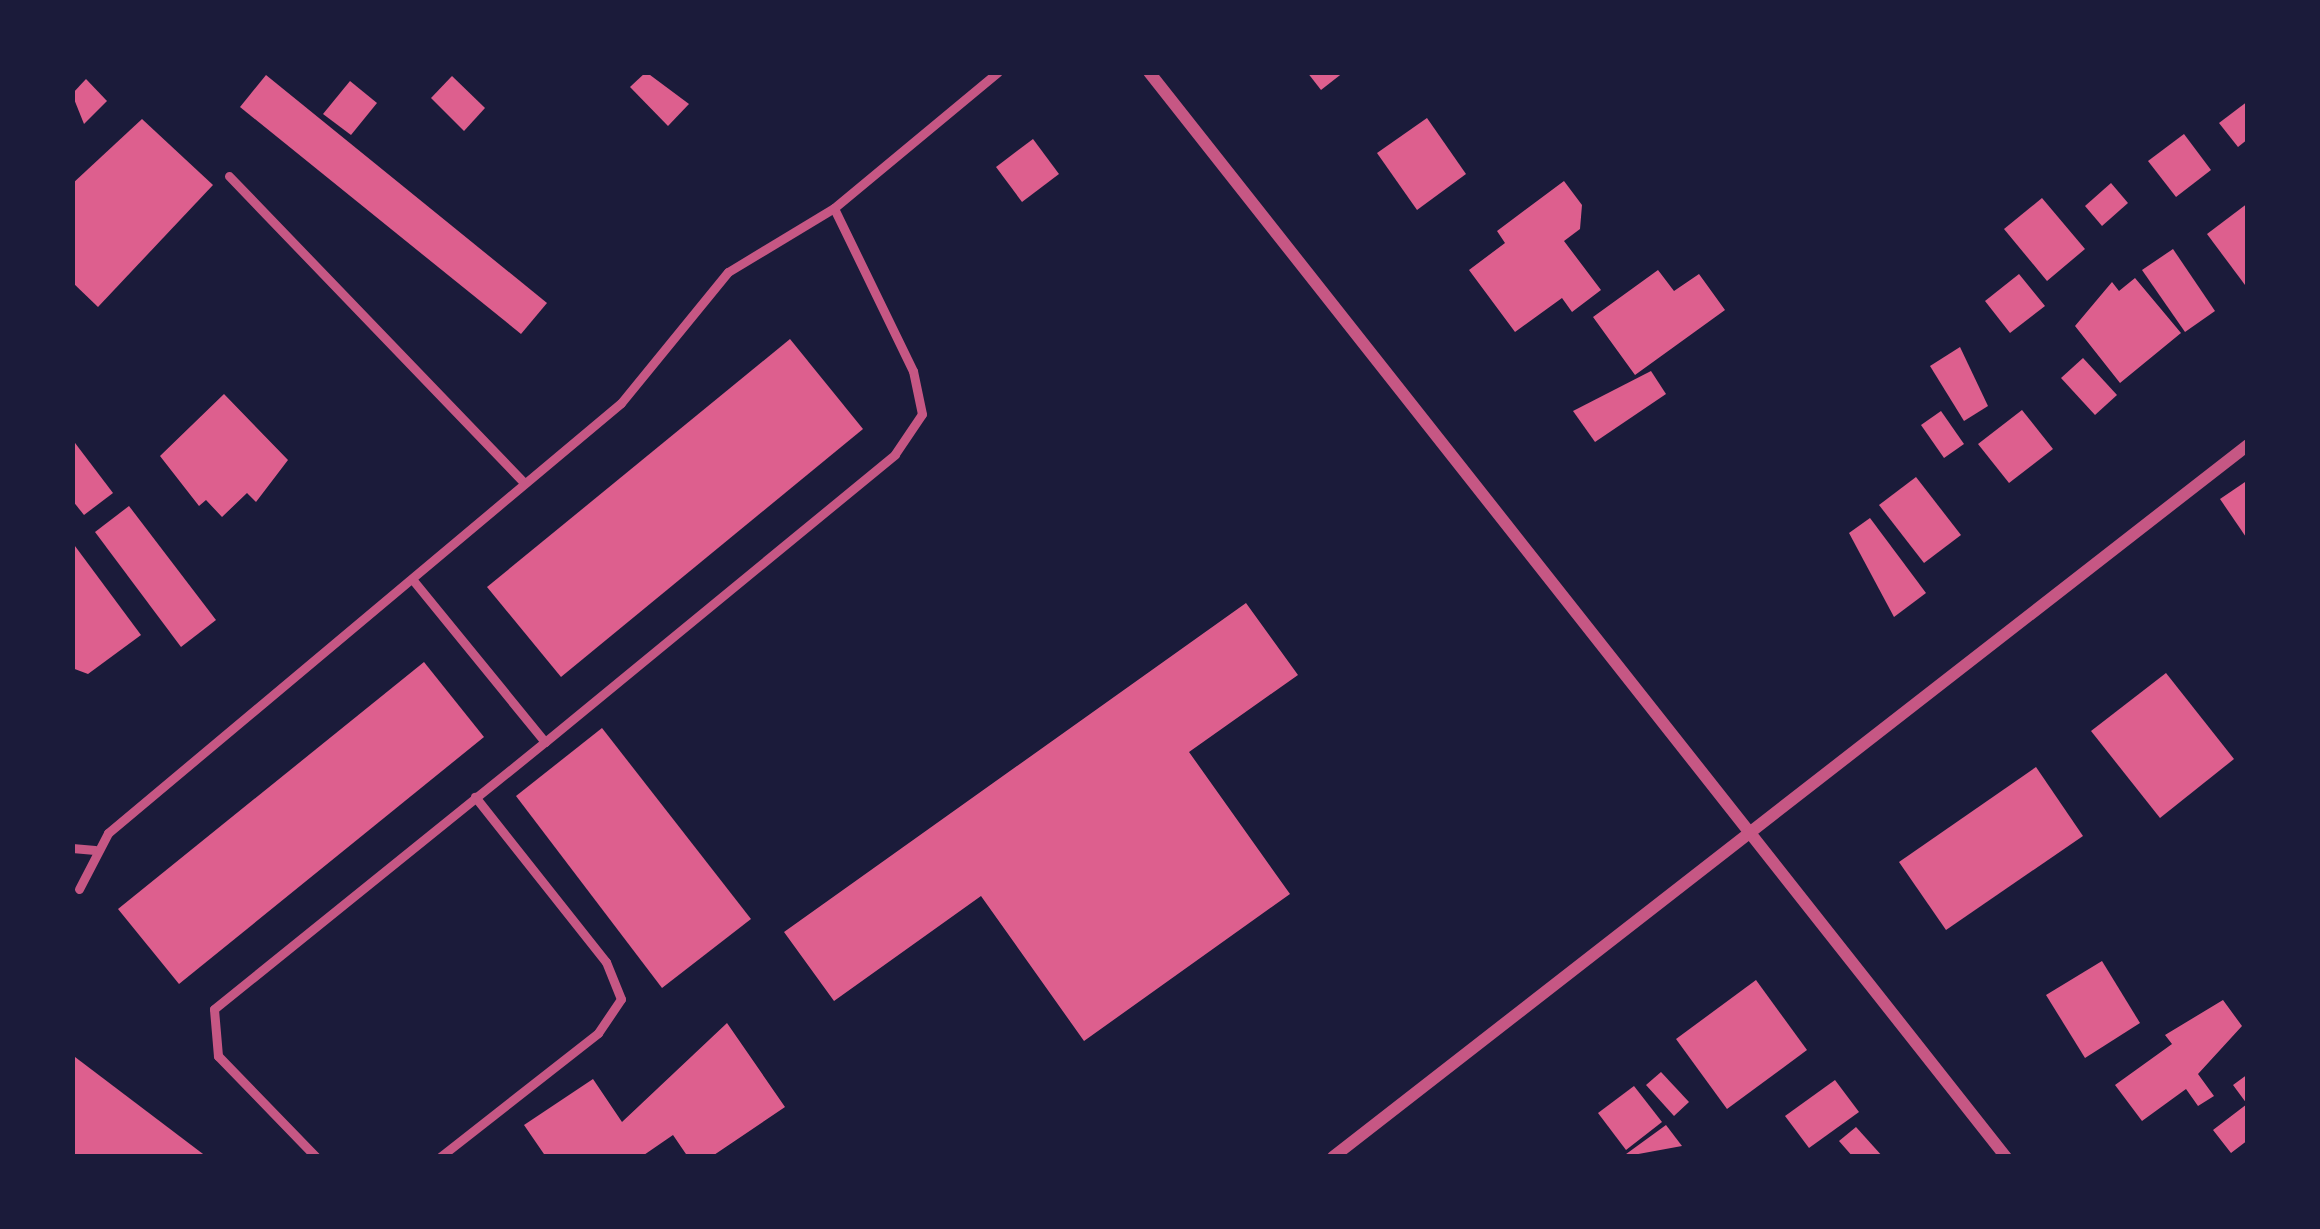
<!DOCTYPE html>
<html>
<head>
<meta charset="utf-8">
<style>
	body { margin:0 }
	#map { position:relative; width:2320px; height:1229px; overflow:hidden; background:#1b1b3a; font-family:"IBM Plex Sans",sans-serif }
	div>[style] { position:absolute }
	.building>* { inset:0; background:#dd5f8e }
	.service>* { height:9px; margin:-4.5px; padding:0 4.5px; transform-origin:4.5px; border-radius:4.5px; background:#c65784 }
	.minor>* { height:12px; margin:-6px; padding:0 6px; transform-origin:6px; border-radius:6px; background:#c65784 }
	span { translate:-50% -50%; white-space:nowrap; text-align:center; line-height:1.15; -webkit-text-stroke:12px #1b1b3a; paint-order:stroke }
	.frame { position:absolute; inset:0; border:75px solid #1b1b3a; pointer-events:none }
</style>
</head>
<body>
<div id="map">
	<div class="building">
		<i style="clip-path:polygon(646px 72px,689px 104px,668px 126px,630px 87px)"></i>
		<i style="clip-path:polygon(1307px 72px,1344px 72px,1321px 90px)"></i>
		<i style="clip-path:polygon(266px 75px,547px 303px,521px 334px,240px 107px)"></i>
		<i style="clip-path:polygon(452px 76px,485px 108px,464px 131px,431px 98px)"></i>
		<i style="clip-path:polygon(86px 79px,107px 101px,84px 124px,72px 94px)"></i>
		<i style="clip-path:polygon(350px 81px,377px 103px,351px 135px,323px 114px)"></i>
		<i style="clip-path:polygon(2248px 101px,2248px 139px,2238px 147px,2219px 123px)"></i>
		<i style="clip-path:polygon(1427px 118px,1466px 174px,1417px 210px,1377px 153px)"></i>
		<i style="clip-path:polygon(142px 119px,213px 185px,98px 307px,72px 282px,72px 184px)"></i>
		<i style="clip-path:polygon(2184px 134px,2211px 170px,2176px 197px,2148px 161px)"></i>
		<i style="clip-path:polygon(1033px 139px,1059px 174px,1022px 202px,996px 167px)"></i>
		<i style="clip-path:polygon(1564px 181px,1582px 205px,1580px 229px,1564px 241px,1601px 290px,1572px 312px,1562px 298px,1515px 332px,1469px 270px,1505px 243px,1497px 231px)"></i>
		<i style="clip-path:polygon(2111px 183px,2128px 203px,2102px 226px,2085px 206px)"></i>
		<i style="clip-path:polygon(2042px 198px,2085px 249px,2047px 281px,2004px 229px)"></i>
		<i style="clip-path:polygon(2248px 203px,2248px 289px,2207px 234px)"></i>
		<i style="clip-path:polygon(2173px 249px,2215px 311px,2185px 332px,2142px 270px)"></i>
		<i style="clip-path:polygon(1658px 270px,1674px 291px,1699px 274px,1725px 310px,1635px 375px,1593px 317px)"></i>
		<i style="clip-path:polygon(2019px 274px,2045px 306px,2010px 333px,1985px 301px)"></i>
		<i style="clip-path:polygon(2135px 278px,2181px 333px,2120px 383px,2075px 326px,2112px 282px,2119px 291px)"></i>
		<i style="clip-path:polygon(790px 339px,863px 429px,561px 677px,487px 587px)"></i>
		<i style="clip-path:polygon(1960px 347px,1988px 406px,1964px 421px,1930px 366px)"></i>
		<i style="clip-path:polygon(2083px 358px,2117px 395px,2095px 415px,2061px 378px)"></i>
		<i style="clip-path:polygon(1651px 371px,1666px 394px,1595px 442px,1573px 411px)"></i>
		<i style="clip-path:polygon(224px 394px,288px 460px,256px 502px,247px 493px,222px 517px,206px 500px,199px 506px,160px 456px)"></i>
		<i style="clip-path:polygon(2022px 410px,2053px 449px,2009px 483px,1978px 444px)"></i>
		<i style="clip-path:polygon(1941px 411px,1964px 444px,1944px 458px,1921px 425px)"></i>
		<i style="clip-path:polygon(72px 439px,113px 493px,84px 515px,72px 500px)"></i>
		<i style="clip-path:polygon(1916px 477px,1961px 535px,1924px 563px,1879px 505px)"></i>
		<i style="clip-path:polygon(2248px 480px,2248px 540px,2220px 499px)"></i>
		<i style="clip-path:polygon(129px 506px,216px 620px,181px 647px,95px 532px)"></i>
		<i style="clip-path:polygon(1870px 518px,1926px 593px,1894px 617px,1849px 533px)"></i>
		<i style="clip-path:polygon(72px 542px,141px 635px,88px 674px,72px 668px)"></i>
		<i style="clip-path:polygon(1246px 603px,1298px 675px,1189px 752px,1290px 894px,1084px 1041px,981px 896px,834px 1001px,784px 932px)"></i>
		<i style="clip-path:polygon(424px 662px,484px 737px,179px 984px,118px 909px)"></i>
		<i style="clip-path:polygon(2166px 673px,2234px 759px,2160px 818px,2091px 731px)"></i>
		<i style="clip-path:polygon(602px 728px,751px 919px,662px 988px,516px 796px)"></i>
		<i style="clip-path:polygon(2036px 767px,2083px 836px,1946px 930px,1899px 862px)"></i>
		<i style="clip-path:polygon(2102px 961px,2140px 1023px,2085px 1058px,2046px 995px)"></i>
		<i style="clip-path:polygon(1756px 980px,1807px 1050px,1727px 1109px,1676px 1039px)"></i>
		<i style="clip-path:polygon(2223px 1000px,2242px 1026px,2198px 1074px,2214px 1096px,2198px 1106px,2186px 1089px,2142px 1121px,2115px 1085px,2172px 1044px,2165px 1035px)"></i>
		<i style="clip-path:polygon(727px 1023px,785px 1107px,711px 1157px,688px 1157px,673px 1135px,641px 1157px,546px 1157px,524px 1125px,593px 1079px,622px 1122px)"></i>
		<i style="clip-path:polygon(75px 1057px,207px 1157px,72px 1157px)"></i>
		<i style="clip-path:polygon(1661px 1072px,1689px 1102px,1674px 1116px,1646px 1085px)"></i>
		<i style="clip-path:polygon(2248px 1074px,2248px 1140px,2231px 1153px,2213px 1130px,2247px 1104px,2233px 1085px)"></i>
		<i style="clip-path:polygon(1835px 1080px,1859px 1112px,1809px 1148px,1785px 1116px)"></i>
		<i style="clip-path:polygon(1634px 1086px,1662px 1122px,1626px 1150px,1598px 1113px)"></i>
		<i style="clip-path:polygon(1666px 1125px,1682px 1146px,1622px 1157px)"></i>
		<i style="clip-path:polygon(1856px 1127px,1883px 1157px,1853px 1157px,1839px 1141px)"></i>
	</div>
	<div class="service">
		<i style="left:229px;top:176px;width:423px;rotate:46.1deg"></i>
		<i style="left:545px;top:742px;width:453px;rotate:-39.4deg"></i>
		<i style="left:895px;top:454px;width:48px;rotate:-56deg"></i>
		<i style="left:922px;top:414px;width:44px;rotate:-101.8deg"></i>
		<i style="left:913px;top:371px;width:181px;rotate:-115.9deg"></i>
		<i style="left:72px;top:848px;width:23px;rotate:5deg"></i>
		<i style="left:79px;top:889px;width:63px;rotate:-62.6deg"></i>
		<i style="left:108px;top:833px;width:669px;rotate:-39.97deg"></i>
		<i style="left:621px;top:403px;width:169px;rotate:-50.8deg"></i>
		<i style="left:728px;top:272px;width:124px;rotate:-31.1deg"></i>
		<i style="left:834px;top:208px;width:213px;rotate:-39.7deg"></i>
		<i style="left:316px;top:1157px;width:141px;rotate:-134.1deg"></i>
		<i style="left:218px;top:1056px;width:47px;rotate:-94.9deg"></i>
		<i style="left:214px;top:1009px;width:425px;rotate:-38.9deg"></i>
		<i style="left:545px;top:742px;width:210px;rotate:-129.2deg"></i>
		<i style="left:440px;top:1157px;width:201px;rotate:-38.1deg"></i>
		<i style="left:598px;top:1033px;width:41px;rotate:-55.9deg"></i>
		<i style="left:621px;top:999px;width:40px;rotate:-112deg"></i>
		<i style="left:606px;top:962px;width:211px;rotate:-128.4deg"></i>
	</div>
	<div class="minor">
		<i style="left:1149px;top:72px;width:1383px;rotate:51.7deg"></i>
		<i style="left:1333px;top:1157px;width:1159px;rotate:-37.89deg"></i>
	</div>
	<div class="frame"></div>
</div>
</body>
</html>
